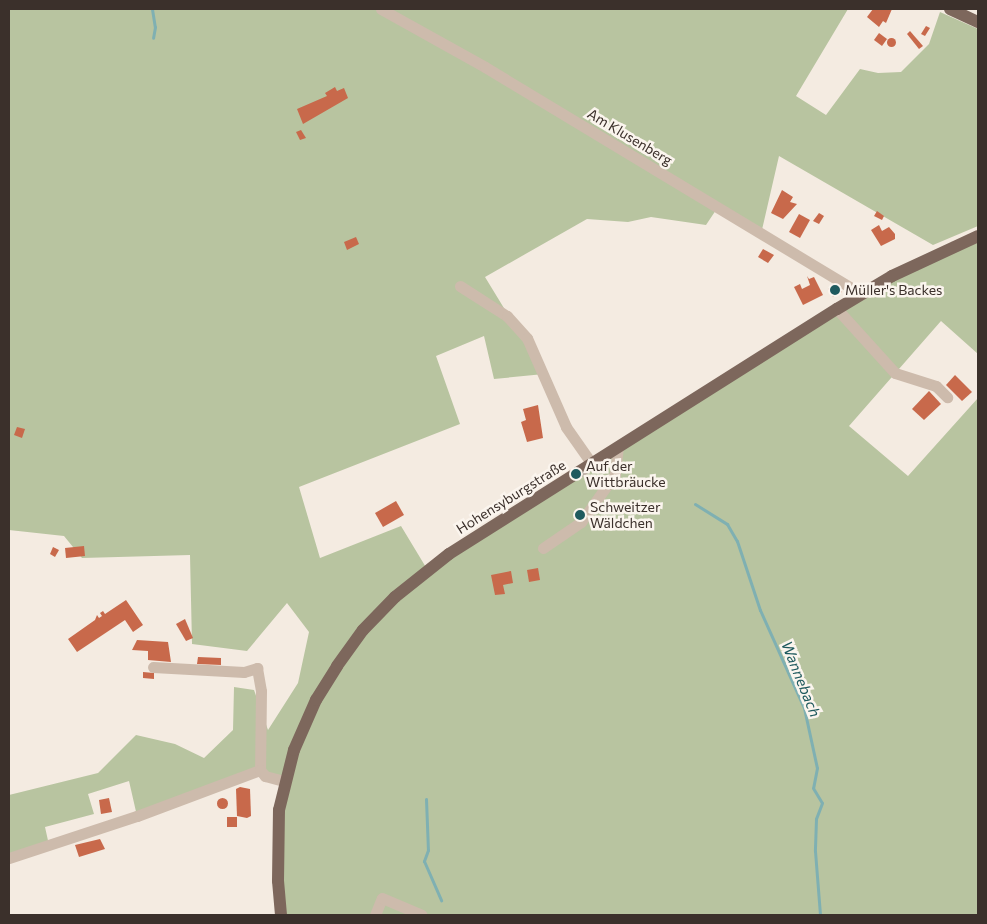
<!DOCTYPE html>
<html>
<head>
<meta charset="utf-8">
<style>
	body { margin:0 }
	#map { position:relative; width:987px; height:924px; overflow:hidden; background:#f4ebe1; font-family:Commissioner,sans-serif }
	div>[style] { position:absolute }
	.green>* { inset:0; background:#b8c4a0 }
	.stream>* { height:3px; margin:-1.5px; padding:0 1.5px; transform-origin:1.5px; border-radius:1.5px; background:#7fb0b2 }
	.building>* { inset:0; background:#c8694b }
	.round { border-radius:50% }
	.minor>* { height:11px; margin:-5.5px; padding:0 5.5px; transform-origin:5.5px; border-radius:5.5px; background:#cdbbac }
	.major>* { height:12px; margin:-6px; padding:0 6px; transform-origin:6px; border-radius:6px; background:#7d675c }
	.dots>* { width:14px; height:14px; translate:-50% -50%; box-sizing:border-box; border:2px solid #fbf5ee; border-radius:50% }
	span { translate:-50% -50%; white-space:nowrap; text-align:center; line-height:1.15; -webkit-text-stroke:5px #fbf5ee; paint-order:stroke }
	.street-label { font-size:14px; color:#3b302b }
	.poi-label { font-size:14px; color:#3b302b }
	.left { translate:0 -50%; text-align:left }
	.water-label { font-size:15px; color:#1f5a5e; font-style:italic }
	.frame { position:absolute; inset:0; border:10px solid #3b302b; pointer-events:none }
</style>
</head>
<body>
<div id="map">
	<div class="green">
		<i style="clip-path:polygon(9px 9px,848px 9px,796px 96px,826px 115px,860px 69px,878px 73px,901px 72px,929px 44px,940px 12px,978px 29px,978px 226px,933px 245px,779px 156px,761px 234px,718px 207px,706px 225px,651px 217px,628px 222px,587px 219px,485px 277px,544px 374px,494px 379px,484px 336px,436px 356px,460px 424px,299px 487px,320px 558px,401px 526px,427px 569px,837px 309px,978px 236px,978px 354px,941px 321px,849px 426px,908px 476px,978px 398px,978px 915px,281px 915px,284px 781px,260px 770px,137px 816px,129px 781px,88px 794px,94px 814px,45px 827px,49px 845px,9px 858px,9px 795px,98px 773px,136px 735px,175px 744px,204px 758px,233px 730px,234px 687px,254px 690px,268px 730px,298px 683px,309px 632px,287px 603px,247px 651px,192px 644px,190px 555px,82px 558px,64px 536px,9px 530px)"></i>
	</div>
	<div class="stream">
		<i style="left:152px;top:9px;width:18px;rotate:81deg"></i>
		<i style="left:155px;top:27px;width:11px;rotate:100deg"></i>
		<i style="left:695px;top:504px;width:38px;rotate:32deg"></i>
		<i style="left:727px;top:524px;width:20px;rotate:60deg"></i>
		<i style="left:737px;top:541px;width:73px;rotate:71.6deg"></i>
		<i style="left:760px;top:610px;width:107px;rotate:65.8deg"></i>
		<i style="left:804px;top:708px;width:61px;rotate:77.8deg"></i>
		<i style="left:817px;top:768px;width:20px;rotate:101deg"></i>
		<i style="left:813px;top:788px;width:17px;rotate:59deg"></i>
		<i style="left:822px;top:803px;width:17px;rotate:111deg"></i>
		<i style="left:816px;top:819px;width:32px;rotate:92deg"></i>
		<i style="left:815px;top:851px;width:64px;rotate:85.5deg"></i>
		<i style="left:426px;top:799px;width:51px;rotate:87.8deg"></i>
		<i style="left:428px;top:850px;width:12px;rotate:110deg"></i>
		<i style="left:424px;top:861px;width:43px;rotate:66.4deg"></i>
	</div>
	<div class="building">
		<i style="clip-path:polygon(873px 9px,892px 9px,886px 23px,883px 21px,879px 27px,867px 17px)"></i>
		<i style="clip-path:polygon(926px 26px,930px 28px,925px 36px,921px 34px)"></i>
		<i style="clip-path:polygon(910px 31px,923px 46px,919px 49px,907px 34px)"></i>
		<i style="clip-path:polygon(879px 33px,887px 39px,882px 46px,874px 40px)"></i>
		<i class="round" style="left:886.5px;top:37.5px;width:9px;height:9px"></i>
		<i style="clip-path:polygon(335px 87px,337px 91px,344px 88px,348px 98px,303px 124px,297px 109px,327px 96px,325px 93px)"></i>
		<i style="clip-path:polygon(301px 130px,306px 138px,300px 140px,296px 132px)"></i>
		<i style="clip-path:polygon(782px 190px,793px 197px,790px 202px,797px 204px,783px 219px,771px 213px)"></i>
		<i style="clip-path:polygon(877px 211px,884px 216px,882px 220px,874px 216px)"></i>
		<i style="clip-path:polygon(819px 213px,824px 216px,819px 224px,813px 221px)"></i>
		<i style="clip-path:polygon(799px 214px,810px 220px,800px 238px,789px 232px)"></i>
		<i style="clip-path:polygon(879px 225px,882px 231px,889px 227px,895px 234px,895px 239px,881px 246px,871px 230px)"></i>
		<i style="clip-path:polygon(356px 237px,359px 244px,347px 250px,344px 242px)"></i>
		<i style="clip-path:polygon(763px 249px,774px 255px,768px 263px,758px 257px)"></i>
		<i style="clip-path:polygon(807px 276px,809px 279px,814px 277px,823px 295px,803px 305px,794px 287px,800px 284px,802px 289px,810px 285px)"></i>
		<i style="clip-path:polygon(837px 284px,842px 292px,833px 297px,828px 289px)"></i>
		<i style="clip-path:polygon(955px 375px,972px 392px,962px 401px,946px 385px)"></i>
		<i style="clip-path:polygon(929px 391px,941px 404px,924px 420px,912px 409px)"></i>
		<i style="clip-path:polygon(538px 405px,543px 438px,527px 442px,521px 422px,526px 420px,523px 409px)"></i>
		<i style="clip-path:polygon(17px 427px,25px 429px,22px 438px,14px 435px)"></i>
		<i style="clip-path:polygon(396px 501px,404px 515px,383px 527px,375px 513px)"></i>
		<i style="clip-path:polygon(84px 546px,85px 556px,66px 558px,65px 548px)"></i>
		<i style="clip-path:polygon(53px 547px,59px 550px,55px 557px,50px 554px)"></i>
		<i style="clip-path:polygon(538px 568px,540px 580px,529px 582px,527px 570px)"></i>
		<i style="clip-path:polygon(511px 571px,513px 583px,503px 585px,505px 594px,495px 595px,491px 575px)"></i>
		<i style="clip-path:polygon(126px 600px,143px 625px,133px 632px,125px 620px,77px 652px,68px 639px,95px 620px,97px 615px,99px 618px,102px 616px,100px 613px,103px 611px,105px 614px)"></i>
		<i style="clip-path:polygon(185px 619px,193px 638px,186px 641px,176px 624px)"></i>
		<i style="clip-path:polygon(137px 640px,168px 642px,171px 662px,148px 660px,148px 651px,132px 650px)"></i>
		<i style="clip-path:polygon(198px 657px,221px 658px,221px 665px,197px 664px)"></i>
		<i style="clip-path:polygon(143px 672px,154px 673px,154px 679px,143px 678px)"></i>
		<i style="clip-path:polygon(240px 787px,250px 789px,251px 816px,247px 818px,237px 816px,236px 789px)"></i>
		<i class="round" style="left:216.5px;top:797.5px;width:11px;height:11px"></i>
		<i style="clip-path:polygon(109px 798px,112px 812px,101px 814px,99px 800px)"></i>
		<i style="clip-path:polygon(227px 817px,237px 817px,237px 827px,227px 827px)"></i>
		<i style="clip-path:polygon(100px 839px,105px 849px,79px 857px,75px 845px)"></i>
	</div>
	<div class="minor">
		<i style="left:381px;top:9px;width:119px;rotate:29.1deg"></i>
		<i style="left:485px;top:67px;width:440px;rotate:31.1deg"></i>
		<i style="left:460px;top:286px;width:56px;rotate:32.6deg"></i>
		<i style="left:507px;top:316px;width:30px;rotate:48deg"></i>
		<i style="left:527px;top:338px;width:97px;rotate:66.3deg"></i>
		<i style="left:566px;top:427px;width:45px;rotate:54.9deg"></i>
		<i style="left:837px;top:309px;width:86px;rotate:47.8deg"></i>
		<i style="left:895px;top:373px;width:43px;rotate:17.6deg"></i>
		<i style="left:936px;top:386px;width:16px;rotate:45deg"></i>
		<i style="left:543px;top:548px;width:46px;rotate:-34.4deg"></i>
		<i style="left:581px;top:522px;width:59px;rotate:-54.7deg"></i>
		<i style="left:615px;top:474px;width:27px;rotate:-84deg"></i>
		<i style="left:153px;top:667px;width:91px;rotate:3.1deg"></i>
		<i style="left:244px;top:672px;width:14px;rotate:-17deg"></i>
		<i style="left:257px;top:668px;width:23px;rotate:80deg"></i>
		<i style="left:261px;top:691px;width:79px;rotate:90.7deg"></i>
		<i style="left:9px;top:858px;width:135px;rotate:-18.2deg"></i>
		<i style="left:137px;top:816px;width:131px;rotate:-20.5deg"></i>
		<i style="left:260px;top:770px;width:8px;rotate:50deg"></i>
		<i style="left:265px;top:776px;width:20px;rotate:15deg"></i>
		<i style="left:375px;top:915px;width:18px;rotate:-68deg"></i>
		<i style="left:382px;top:898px;width:43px;rotate:23deg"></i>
	</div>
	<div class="major">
		<i style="left:950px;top:9px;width:31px;rotate:25deg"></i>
		<i style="left:281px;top:915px;width:34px;rotate:-95deg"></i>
		<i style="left:278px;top:881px;width:71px;rotate:-89.2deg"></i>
		<i style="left:279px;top:810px;width:62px;rotate:-76deg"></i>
		<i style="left:294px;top:750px;width:55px;rotate:-66.3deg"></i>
		<i style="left:316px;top:700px;width:40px;rotate:-58deg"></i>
		<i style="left:337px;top:666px;width:44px;rotate:-54.2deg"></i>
		<i style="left:363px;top:630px;width:46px;rotate:-45.9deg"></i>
		<i style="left:395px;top:597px;width:69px;rotate:-38.5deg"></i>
		<i style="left:449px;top:554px;width:459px;rotate:-32.3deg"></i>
		<i style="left:837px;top:309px;width:64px;rotate:-31deg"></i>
		<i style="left:892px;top:276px;width:95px;rotate:-24.9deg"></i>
	</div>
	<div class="dots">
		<i style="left:835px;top:290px;background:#1f5a5e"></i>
		<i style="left:576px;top:474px;background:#1f5a5e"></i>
		<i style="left:580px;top:515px;background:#1f5a5e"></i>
	</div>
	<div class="street-label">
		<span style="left:630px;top:137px;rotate:31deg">Am Klusenberg</span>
		<span style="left:511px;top:497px;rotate:-32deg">Hohensyburgstraße</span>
	</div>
	<div class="poi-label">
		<span class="left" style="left:845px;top:290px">Müller's Backes</span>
		<span class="left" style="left:586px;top:474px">Auf der<br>Wittbräucke</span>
		<span class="left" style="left:590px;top:515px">Schweitzer<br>Wäldchen</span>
	</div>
	<div class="water-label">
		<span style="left:801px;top:679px;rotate:68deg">Wannebach</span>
	</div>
	<div class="frame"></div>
</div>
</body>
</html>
